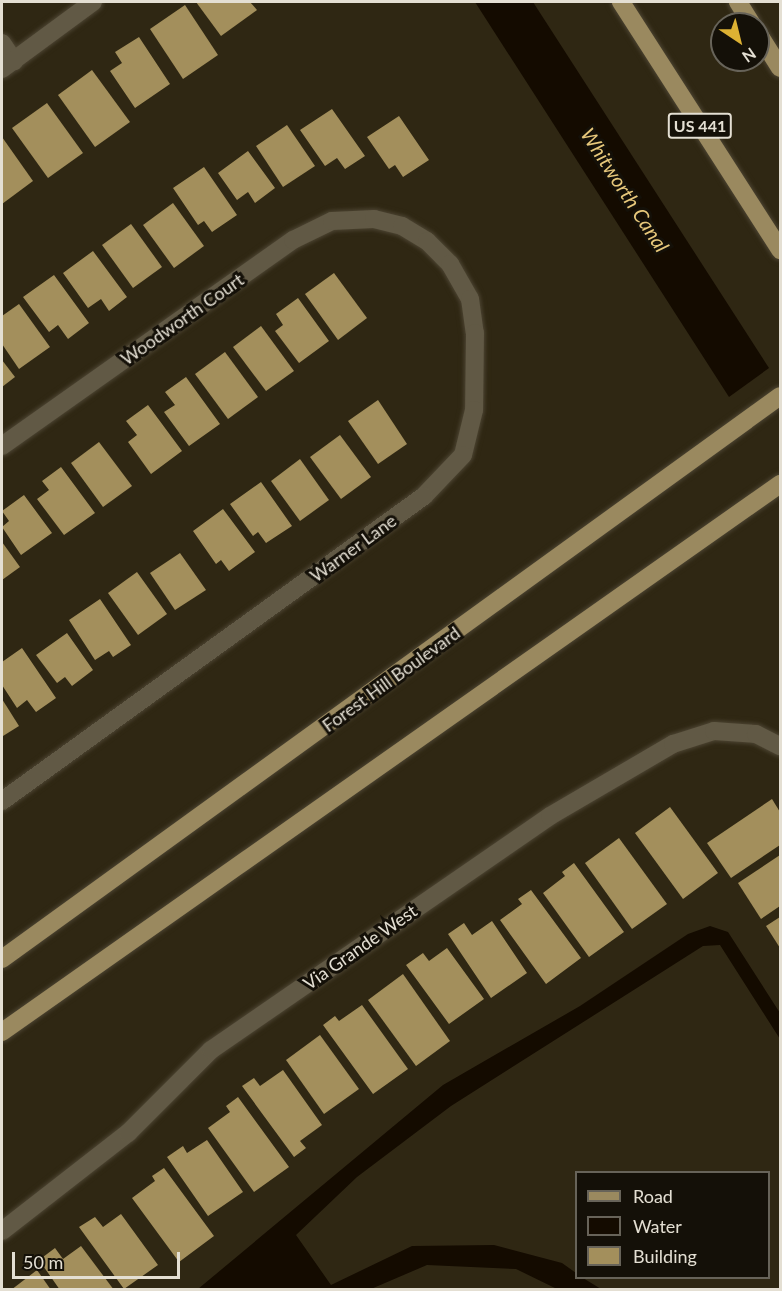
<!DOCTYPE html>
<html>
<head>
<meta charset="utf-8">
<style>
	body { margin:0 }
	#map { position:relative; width:782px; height:1291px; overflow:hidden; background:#2f2713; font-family:Lato,sans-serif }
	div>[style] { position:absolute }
	.water>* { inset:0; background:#140b00 }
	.building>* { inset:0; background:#a38f5c }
	.roads { filter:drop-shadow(0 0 2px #4c4432) drop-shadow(0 0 2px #4c4432) }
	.minor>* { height:18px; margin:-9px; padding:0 9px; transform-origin:9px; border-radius:9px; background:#615945 }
	.major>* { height:18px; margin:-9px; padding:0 9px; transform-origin:9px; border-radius:9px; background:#9a895f }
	span { translate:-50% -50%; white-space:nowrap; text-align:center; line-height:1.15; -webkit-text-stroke:6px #141008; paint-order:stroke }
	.shield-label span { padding:2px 4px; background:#141008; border:2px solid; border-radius:4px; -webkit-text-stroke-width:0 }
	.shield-label { font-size:16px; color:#e4dfd3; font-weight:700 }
	.street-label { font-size:18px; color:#e4dfd3 }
	.water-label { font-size:20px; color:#e7c87b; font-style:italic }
	.frame { position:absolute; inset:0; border:3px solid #e4dfd3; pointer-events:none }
	.legend { position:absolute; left:575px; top:1171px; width:195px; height:108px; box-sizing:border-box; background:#141008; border:2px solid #676359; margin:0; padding:8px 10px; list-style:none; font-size:18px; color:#e4dfd3 }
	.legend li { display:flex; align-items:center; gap:12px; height:30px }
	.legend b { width:30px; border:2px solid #676359 }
	.north { position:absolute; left:710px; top:12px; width:60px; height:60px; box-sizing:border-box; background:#141008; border:2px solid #676359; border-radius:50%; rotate:145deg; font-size:16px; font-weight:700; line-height:24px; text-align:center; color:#e4dfd3 }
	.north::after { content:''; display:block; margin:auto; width:21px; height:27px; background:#ddb133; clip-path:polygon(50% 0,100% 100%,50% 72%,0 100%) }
	.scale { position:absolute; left:12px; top:1252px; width:168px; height:27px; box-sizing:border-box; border:3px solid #e4dfd3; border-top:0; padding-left:8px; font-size:18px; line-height:21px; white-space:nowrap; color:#e4dfd3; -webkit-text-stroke:4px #141008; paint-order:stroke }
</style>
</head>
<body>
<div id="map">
	<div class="water">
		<i style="clip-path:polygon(475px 2px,533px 2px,769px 368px,729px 397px)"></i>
		<i style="clip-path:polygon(710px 926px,728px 932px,780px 1013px,780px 1039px,720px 945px,703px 946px,451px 1106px,357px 1177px,296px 1235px,331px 1285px,412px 1246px,494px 1245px,562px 1263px,576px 1273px,576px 1278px,583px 1278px,601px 1289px,557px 1289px,516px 1269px,427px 1265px,371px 1289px,198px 1289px,443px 1085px,580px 1006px,688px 934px)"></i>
	</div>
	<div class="building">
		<i style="clip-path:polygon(196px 2px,250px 2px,257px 10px,221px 36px)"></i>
		<i style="clip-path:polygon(185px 5px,218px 55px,183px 79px,150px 29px)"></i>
		<i style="clip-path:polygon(139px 37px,170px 84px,135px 108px,110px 71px,122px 63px,115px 52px)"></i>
		<i style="clip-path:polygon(92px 70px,130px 122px,95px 147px,58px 95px)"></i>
		<i style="clip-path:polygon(47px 103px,83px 153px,48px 178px,12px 128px)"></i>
		<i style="clip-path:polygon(332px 109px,365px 156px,345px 169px,337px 158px,325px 166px,300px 130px)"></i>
		<i style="clip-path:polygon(399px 116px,429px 160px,403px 177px,395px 165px,389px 169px,367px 137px)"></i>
		<i style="clip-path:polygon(287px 125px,315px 166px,283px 187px,256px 146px)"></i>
		<i style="clip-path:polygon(2px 137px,33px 181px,2px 204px)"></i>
		<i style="clip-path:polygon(248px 151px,275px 188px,255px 203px,248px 192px,237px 200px,218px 173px)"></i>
		<i style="clip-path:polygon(204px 167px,237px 215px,212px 232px,204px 221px,198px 225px,173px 188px)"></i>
		<i style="clip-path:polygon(173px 203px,204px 246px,174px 268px,143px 225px)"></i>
		<i style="clip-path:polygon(131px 224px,162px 267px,133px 288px,102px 245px)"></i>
		<i style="clip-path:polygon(93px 251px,127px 297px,109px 311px,101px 299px,88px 308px,63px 273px)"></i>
		<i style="clip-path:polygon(334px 273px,367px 318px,338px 340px,305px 294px)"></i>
		<i style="clip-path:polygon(54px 275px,89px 323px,68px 339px,58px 325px,49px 332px,23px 297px)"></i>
		<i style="clip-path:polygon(298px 298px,329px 341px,299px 363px,275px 331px,283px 325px,276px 314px)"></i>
		<i style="clip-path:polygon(19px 304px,50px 347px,19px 369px,2px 344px,2px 316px)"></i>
		<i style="clip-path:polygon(261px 326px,294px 371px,266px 391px,233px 347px)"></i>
		<i style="clip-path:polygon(225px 352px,258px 397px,228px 419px,195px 374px)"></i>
		<i style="clip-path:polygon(2px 360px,15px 377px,2px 387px)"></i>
		<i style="clip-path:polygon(186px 377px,220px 424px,189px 446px,164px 412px,175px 405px,165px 392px)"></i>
		<i style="clip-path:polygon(378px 400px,407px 444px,378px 464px,348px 421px)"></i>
		<i style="clip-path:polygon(148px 405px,182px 451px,151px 474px,128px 442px,137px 435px,126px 421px)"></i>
		<i style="clip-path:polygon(340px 435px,371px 477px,341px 499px,310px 457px)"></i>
		<i style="clip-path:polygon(99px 442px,132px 486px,103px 507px,71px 463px)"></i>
		<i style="clip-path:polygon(300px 459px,329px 500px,300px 521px,271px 481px)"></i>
		<i style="clip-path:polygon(61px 467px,95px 513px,64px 535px,37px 499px,49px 490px,42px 481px)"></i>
		<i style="clip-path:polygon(261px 482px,292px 526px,266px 543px,258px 532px,253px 536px,230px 504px)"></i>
		<i style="clip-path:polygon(24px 495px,52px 533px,21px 555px,2px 527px,9px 521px,2px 511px)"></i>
		<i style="clip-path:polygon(223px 509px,255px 552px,229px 571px,221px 560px,216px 564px,193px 531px)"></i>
		<i style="clip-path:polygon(2px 542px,20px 567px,2px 580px)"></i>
		<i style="clip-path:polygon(180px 553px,206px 590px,175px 610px,150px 573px)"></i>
		<i style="clip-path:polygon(137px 572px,167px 614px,138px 635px,108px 593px)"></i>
		<i style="clip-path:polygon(100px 599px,131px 645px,113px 657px,109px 651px,95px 660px,69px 620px)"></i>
		<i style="clip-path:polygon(67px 633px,93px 670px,72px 686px,65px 677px,57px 683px,36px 655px)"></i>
		<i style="clip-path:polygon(22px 648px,56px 698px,36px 712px,27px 700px,17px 708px,2px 685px,2px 662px)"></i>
		<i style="clip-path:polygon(2px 699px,19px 726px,3px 736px,2px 734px)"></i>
		<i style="clip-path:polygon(772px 799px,780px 812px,780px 845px,731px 878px,707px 843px)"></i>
		<i style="clip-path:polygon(670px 807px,718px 873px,683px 899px,635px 833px)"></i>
		<i style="clip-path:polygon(619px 838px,667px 904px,632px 929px,585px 863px)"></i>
		<i style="clip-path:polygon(780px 855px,780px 906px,761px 919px,738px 883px)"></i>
		<i style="clip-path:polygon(574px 863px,624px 932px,589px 957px,543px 893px,565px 876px,562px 872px)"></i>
		<i style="clip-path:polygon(531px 890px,581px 958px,546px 984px,500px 920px,522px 904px,518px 899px)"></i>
		<i style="clip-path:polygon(780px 917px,780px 948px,766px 926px)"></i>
		<i style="clip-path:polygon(492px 921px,527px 973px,491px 998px,448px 934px,464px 923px,472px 935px)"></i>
		<i style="clip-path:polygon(447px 948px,484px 999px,449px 1024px,406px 965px,423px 953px,429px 961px)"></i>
		<i style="clip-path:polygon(403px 974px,450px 1041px,416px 1066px,368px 1000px)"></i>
		<i style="clip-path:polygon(362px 1005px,408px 1069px,373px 1094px,323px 1025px,335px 1016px,339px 1021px)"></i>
		<i style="clip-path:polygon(320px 1035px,359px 1089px,324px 1114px,286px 1060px)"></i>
		<i style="clip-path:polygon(283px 1070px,322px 1125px,300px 1141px,306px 1148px,294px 1157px,242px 1086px,254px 1078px,260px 1086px)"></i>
		<i style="clip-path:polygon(238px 1097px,289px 1167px,254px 1192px,208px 1128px,230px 1112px,226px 1106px)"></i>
		<i style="clip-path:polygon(207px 1140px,243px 1192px,208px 1216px,167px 1157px,183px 1146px,187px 1153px)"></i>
		<i style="clip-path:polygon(164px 1168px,214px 1236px,179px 1262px,132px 1198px,155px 1181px,152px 1176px)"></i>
		<i style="clip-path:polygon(121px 1214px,158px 1265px,124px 1289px,79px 1227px,95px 1217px,103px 1227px)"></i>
		<i style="clip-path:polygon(81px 1246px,114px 1290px,60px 1290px,39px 1260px,55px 1248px,63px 1259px)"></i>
		<i style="clip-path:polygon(37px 1270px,51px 1290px,11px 1290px)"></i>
	</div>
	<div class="roads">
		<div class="minor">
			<i style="left:2px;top:43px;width:22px;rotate:56deg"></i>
			<i style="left:2px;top:69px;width:113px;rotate:-36.4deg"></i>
			<i style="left:2px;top:446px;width:357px;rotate:-35.3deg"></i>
			<i style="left:293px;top:240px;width:43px;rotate:-26deg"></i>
			<i style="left:332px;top:221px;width:42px;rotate:-2.7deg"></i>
			<i style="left:374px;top:219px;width:29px;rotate:14deg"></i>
			<i style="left:402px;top:226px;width:29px;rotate:31deg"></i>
			<i style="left:427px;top:241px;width:33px;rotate:45deg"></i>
			<i style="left:450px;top:264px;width:40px;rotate:60.3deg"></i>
			<i style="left:470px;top:299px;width:34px;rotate:82deg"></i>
			<i style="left:475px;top:333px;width:77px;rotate:90.7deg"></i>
			<i style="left:474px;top:410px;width:46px;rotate:103.7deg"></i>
			<i style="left:463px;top:455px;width:57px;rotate:133.6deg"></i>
			<i style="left:424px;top:496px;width:521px;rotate:144.14deg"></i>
			<i style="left:2px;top:1231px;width:160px;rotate:-37.9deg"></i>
			<i style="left:128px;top:1133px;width:117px;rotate:-45deg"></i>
			<i style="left:211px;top:1050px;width:412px;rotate:-34.6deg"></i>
			<i style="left:550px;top:816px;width:143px;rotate:-30.3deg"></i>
			<i style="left:673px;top:744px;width:43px;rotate:-17.6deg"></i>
			<i style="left:714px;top:731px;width:42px;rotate:4.1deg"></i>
			<i style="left:756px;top:734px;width:27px;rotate:27deg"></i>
		</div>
		<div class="major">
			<i style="left:621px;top:2px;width:295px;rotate:57.3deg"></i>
			<i style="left:738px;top:2px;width:26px;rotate:58deg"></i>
			<i style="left:758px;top:33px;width:41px;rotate:57.8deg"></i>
			<i style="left:2px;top:959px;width:960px;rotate:-35.89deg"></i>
			<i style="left:2px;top:1032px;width:952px;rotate:-35.16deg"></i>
		</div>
	</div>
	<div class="shield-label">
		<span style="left:700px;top:126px">US 441</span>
	</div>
	<div class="street-label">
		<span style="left:182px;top:319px;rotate:-35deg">Woodworth Court</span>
		<span style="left:353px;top:548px;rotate:-36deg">Warner Lane</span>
		<span style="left:391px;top:679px;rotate:-36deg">Forest Hill Boulevard</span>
		<span style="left:360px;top:947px;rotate:-35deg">Via Grande West</span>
	</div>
	<div class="water-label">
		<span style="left:625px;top:190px;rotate:57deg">Whitworth Canal</span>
	</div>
	<div class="frame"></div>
	<ul class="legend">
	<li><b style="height:8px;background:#9a895f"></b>Road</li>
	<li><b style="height:16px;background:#140b00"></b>Water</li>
	<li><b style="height:16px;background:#a38f5c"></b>Building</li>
	</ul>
	<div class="north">N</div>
	<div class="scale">50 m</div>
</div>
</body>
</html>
